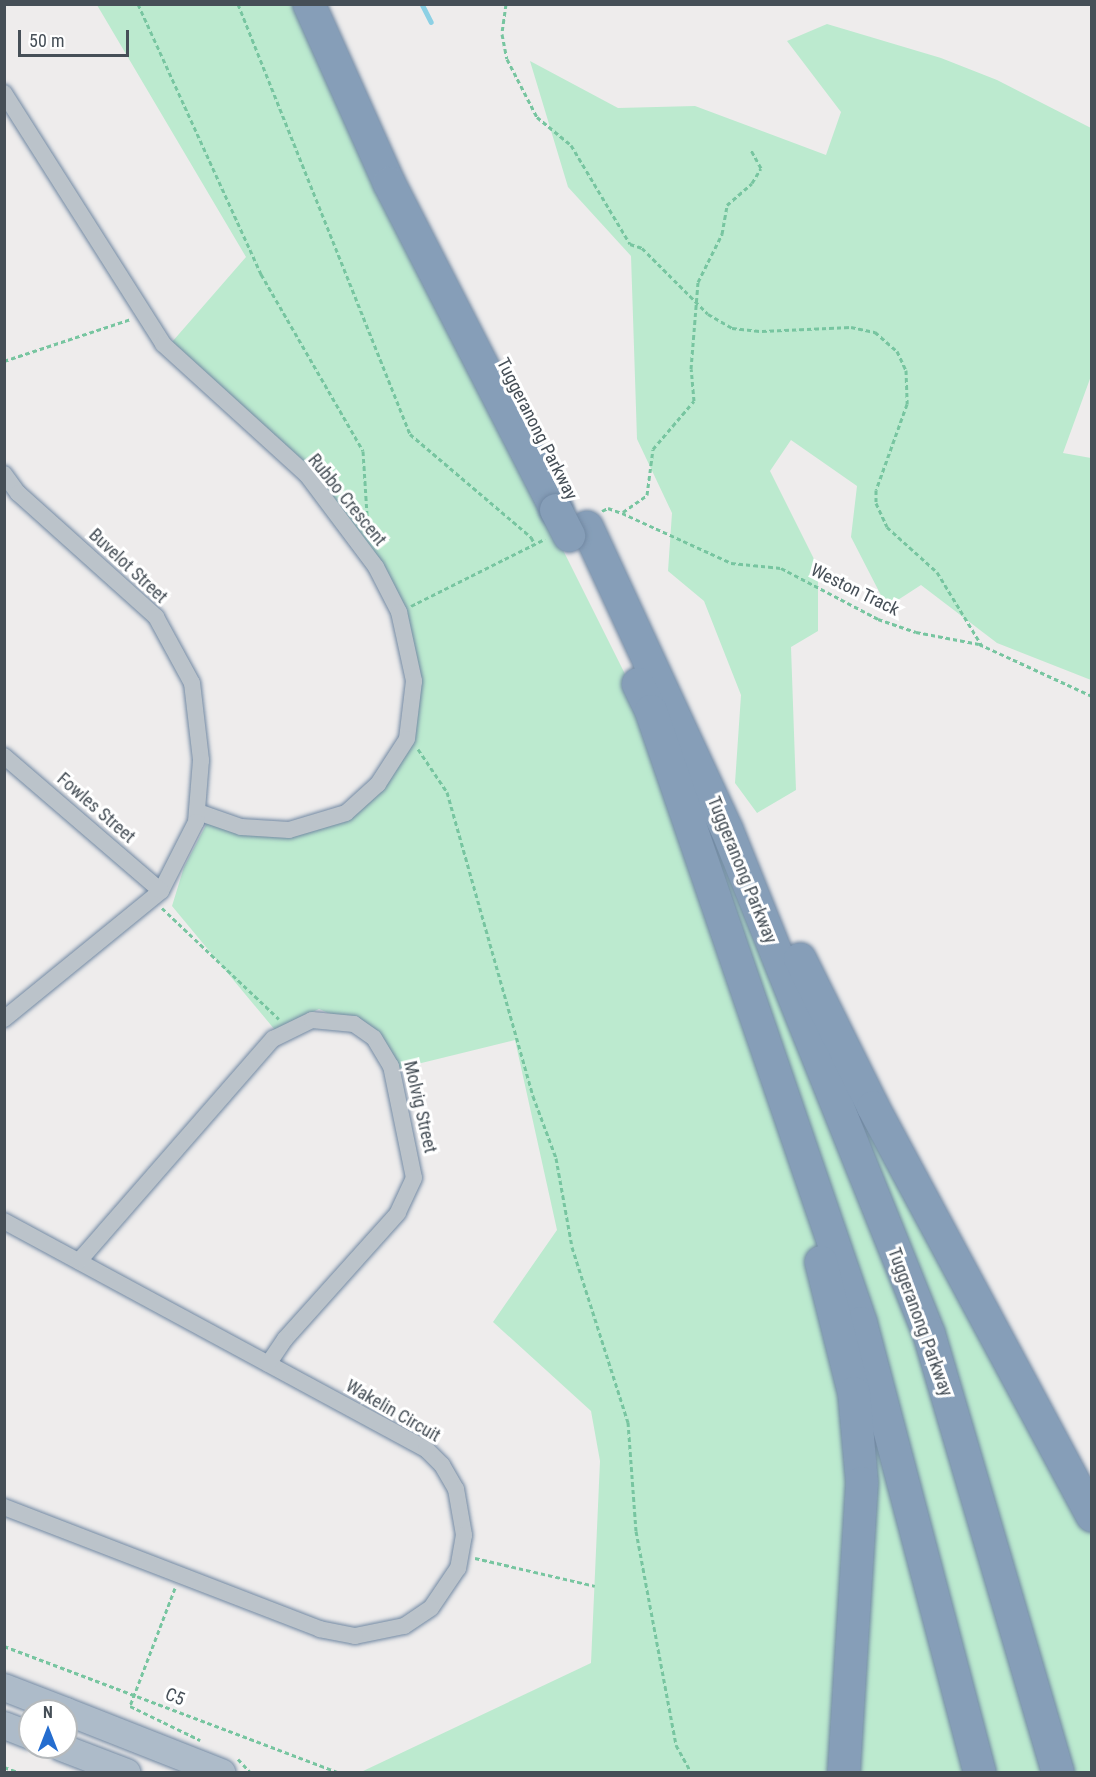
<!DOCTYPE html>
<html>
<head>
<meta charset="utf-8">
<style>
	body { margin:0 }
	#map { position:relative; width:1096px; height:1777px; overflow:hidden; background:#eeecec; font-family:"Roboto Condensed",sans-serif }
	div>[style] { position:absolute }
	.green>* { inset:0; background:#bceacf }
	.stream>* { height:4.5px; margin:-2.25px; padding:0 2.25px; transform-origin:2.25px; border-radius:2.25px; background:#8cd0e4 }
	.path>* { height:3px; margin-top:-1.5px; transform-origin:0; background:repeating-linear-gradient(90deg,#77c5a0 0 4.5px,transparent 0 7.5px) }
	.roads { filter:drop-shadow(0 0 2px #7289a3) drop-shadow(0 0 2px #7289a3) }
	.street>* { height:16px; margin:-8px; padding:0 8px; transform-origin:8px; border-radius:8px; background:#bbc3ca }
	.primary>* { height:27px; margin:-13.5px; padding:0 13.5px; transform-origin:13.5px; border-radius:13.5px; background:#adbbc9 }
	.highway>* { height:32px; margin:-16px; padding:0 16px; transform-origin:16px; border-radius:16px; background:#869eb8 }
	.bridges { filter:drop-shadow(0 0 2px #7289a3) drop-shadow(0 0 2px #7289a3) }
	.highway-bridge>* { height:32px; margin:-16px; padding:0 16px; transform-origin:16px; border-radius:16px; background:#869eb8 }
	span { translate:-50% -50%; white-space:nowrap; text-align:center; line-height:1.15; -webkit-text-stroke:6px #fff; paint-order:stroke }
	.street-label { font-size:18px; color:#464f57 }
	.frame { position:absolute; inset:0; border:6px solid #464f57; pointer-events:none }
	.north { position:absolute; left:18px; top:1699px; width:60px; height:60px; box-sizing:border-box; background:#fff; border:2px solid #b5b9bc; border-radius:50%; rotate:0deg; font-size:16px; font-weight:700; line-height:24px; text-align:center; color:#464f57 }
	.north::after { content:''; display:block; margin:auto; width:21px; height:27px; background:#256dcf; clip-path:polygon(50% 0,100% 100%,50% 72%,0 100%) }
	.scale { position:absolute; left:18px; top:30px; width:111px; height:27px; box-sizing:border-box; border:3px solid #464f57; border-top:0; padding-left:8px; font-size:18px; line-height:21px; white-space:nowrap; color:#464f57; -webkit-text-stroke:4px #fff; paint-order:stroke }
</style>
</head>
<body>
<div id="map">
	<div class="green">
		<i style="clip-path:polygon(97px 5px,304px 5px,547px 518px,649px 722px,765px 896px,882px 1139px,1091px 1527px,1091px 1772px,361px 1772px,591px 1663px,600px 1461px,591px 1411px,493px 1322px,557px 1230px,515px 1040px,393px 1070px,358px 1026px,319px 1009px,275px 1030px,172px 906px,184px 867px,207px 823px,241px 832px,348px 816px,411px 741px,417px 681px,381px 561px,172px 342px,246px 257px)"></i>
		<i style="clip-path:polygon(827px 24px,941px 58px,997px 80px,1091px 128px,1091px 376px,1063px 453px,1091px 458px,1091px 680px,997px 643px,921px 585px,887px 607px,851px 537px,857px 486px,791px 440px,770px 471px,818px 567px,818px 631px,791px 647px,796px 790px,757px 813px,735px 783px,741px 695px,704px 601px,668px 571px,672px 513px,637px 439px,631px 256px,568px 187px,530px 61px,618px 108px,695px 106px,826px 155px,841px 112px,787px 41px)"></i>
	</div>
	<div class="stream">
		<i style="left:422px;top:4px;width:20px;rotate:63deg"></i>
	</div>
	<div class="path">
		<i style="left:138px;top:4px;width:297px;rotate:65.5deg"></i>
		<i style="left:261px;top:274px;width:204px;rotate:60deg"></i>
		<i style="left:363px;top:451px;width:79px;rotate:86.4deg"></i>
		<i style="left:238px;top:4px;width:463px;rotate:68.2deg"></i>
		<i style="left:410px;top:434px;width:159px;rotate:40.4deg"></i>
		<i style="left:531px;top:537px;width:9px;rotate:63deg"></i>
		<i style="left:506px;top:4px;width:30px;rotate:98deg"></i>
		<i style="left:502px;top:34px;width:25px;rotate:79deg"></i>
		<i style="left:507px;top:59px;width:65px;rotate:62.7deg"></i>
		<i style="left:537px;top:117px;width:44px;rotate:39.5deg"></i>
		<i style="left:571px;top:145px;width:115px;rotate:59.2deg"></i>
		<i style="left:630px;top:244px;width:13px;rotate:18deg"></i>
		<i style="left:642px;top:248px;width:93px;rotate:45deg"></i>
		<i style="left:708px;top:314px;width:28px;rotate:30deg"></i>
		<i style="left:732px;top:328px;width:30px;rotate:6deg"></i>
		<i style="left:762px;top:331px;width:89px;rotate:-2.6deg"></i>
		<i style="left:851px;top:327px;width:25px;rotate:12deg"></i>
		<i style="left:875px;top:332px;width:29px;rotate:41deg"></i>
		<i style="left:897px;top:351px;width:21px;rotate:65deg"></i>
		<i style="left:906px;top:370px;width:34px;rotate:88deg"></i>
		<i style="left:907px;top:404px;width:91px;rotate:109.8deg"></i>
		<i style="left:876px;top:490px;width:13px;rotate:90deg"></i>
		<i style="left:876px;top:503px;width:26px;rotate:65deg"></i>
		<i style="left:887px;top:527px;width:67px;rotate:42deg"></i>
		<i style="left:937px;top:572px;width:87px;rotate:58.7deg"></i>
		<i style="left:4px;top:361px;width:134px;rotate:-18.3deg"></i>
		<i style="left:602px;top:511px;width:7px;rotate:-27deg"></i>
		<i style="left:608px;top:508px;width:15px;rotate:20deg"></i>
		<i style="left:622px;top:513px;width:120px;rotate:24.6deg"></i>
		<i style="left:731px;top:563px;width:50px;rotate:5.7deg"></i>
		<i style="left:781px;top:568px;width:110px;rotate:27.7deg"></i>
		<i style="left:878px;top:619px;width:40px;rotate:18.9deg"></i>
		<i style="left:916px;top:632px;width:64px;rotate:10.8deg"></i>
		<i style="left:979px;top:644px;width:124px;rotate:24.7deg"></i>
		<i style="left:623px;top:512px;width:29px;rotate:-35deg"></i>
		<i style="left:647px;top:495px;width:46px;rotate:-82.6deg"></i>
		<i style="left:653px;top:449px;width:63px;rotate:-49.5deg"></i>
		<i style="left:694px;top:401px;width:32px;rotate:-95deg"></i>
		<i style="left:691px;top:369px;width:87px;rotate:-85.4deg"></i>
		<i style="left:698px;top:282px;width:54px;rotate:-63.4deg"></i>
		<i style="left:722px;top:234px;width:29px;rotate:-80deg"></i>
		<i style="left:727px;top:205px;width:33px;rotate:-41deg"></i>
		<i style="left:752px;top:183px;width:17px;rotate:-59deg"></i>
		<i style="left:761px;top:168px;width:21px;rotate:-119deg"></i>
		<i style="left:411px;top:606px;width:150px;rotate:-26.6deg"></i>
		<i style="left:418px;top:749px;width:52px;rotate:56deg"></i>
		<i style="left:447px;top:792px;width:316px;rotate:74.2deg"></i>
		<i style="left:533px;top:1096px;width:66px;rotate:69.6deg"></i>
		<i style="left:556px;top:1158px;width:90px;rotate:79.8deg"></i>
		<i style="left:572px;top:1247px;width:184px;rotate:72.3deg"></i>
		<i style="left:628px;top:1422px;width:109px;rotate:85.8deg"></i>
		<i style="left:636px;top:1531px;width:218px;rotate:79.4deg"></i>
		<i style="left:676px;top:1745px;width:31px;rotate:61deg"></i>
		<i style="left:162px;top:908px;width:161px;rotate:43.5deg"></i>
		<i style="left:475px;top:1558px;width:123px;rotate:13.1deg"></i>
		<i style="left:175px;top:1588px;width:126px;rotate:110.9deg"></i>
		<i style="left:130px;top:1706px;width:78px;rotate:25.9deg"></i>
		<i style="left:4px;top:1646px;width:356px;rotate:20.7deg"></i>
		<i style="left:238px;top:1759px;width:18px;rotate:47deg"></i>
		<i style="left:4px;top:1767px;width:15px;rotate:20deg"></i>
	</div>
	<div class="roads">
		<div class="street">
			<i style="left:4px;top:93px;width:297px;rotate:57.6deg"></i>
			<i style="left:163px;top:344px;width:195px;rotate:42.3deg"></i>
			<i style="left:307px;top:475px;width:115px;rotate:53.1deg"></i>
			<i style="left:376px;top:567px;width:51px;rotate:62.9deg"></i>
			<i style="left:399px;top:612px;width:71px;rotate:77.7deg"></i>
			<i style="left:414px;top:681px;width:58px;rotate:96.9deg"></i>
			<i style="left:407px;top:739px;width:54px;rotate:122.8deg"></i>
			<i style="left:378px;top:784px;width:43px;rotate:137.8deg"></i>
			<i style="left:346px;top:813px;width:59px;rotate:163.4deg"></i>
			<i style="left:289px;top:830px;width:48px;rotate:-176.4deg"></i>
			<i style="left:241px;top:827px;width:46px;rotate:-160.8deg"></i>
			<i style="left:4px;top:474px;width:24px;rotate:54deg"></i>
			<i style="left:18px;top:493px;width:186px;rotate:41.9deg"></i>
			<i style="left:156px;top:617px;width:75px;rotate:61.4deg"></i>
			<i style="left:192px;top:683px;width:78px;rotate:83.3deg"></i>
			<i style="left:201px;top:760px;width:62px;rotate:94.6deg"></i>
			<i style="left:196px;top:822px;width:77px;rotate:116.9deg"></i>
			<i style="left:161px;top:891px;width:203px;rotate:140.8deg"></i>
			<i style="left:4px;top:756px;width:207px;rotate:40.7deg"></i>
			<i style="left:4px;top:1221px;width:480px;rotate:28.4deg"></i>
			<i style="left:426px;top:1449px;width:23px;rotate:45deg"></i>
			<i style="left:442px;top:1465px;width:28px;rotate:60deg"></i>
			<i style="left:456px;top:1489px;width:47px;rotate:80.1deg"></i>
			<i style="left:464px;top:1535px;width:34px;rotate:100deg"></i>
			<i style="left:458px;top:1568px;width:48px;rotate:124deg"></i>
			<i style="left:431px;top:1608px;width:32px;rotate:146deg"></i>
			<i style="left:404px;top:1626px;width:50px;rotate:168.5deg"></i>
			<i style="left:355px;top:1636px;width:36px;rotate:-169deg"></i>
			<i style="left:320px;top:1629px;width:339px;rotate:-158.9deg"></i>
			<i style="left:79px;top:1261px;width:295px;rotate:-48.9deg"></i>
			<i style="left:273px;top:1039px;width:43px;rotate:-26deg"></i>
			<i style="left:312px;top:1020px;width:42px;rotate:5.4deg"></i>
			<i style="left:354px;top:1024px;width:24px;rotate:35deg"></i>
			<i style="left:374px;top:1038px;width:33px;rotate:59deg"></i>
			<i style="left:391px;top:1066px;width:114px;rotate:78.4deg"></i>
			<i style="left:414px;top:1178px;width:38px;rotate:115deg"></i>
			<i style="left:398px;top:1213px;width:169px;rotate:131.9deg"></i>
			<i style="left:285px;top:1339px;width:30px;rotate:124deg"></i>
		</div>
		<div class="primary">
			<i style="left:4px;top:1687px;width:66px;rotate:21.2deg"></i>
			<i style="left:66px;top:1711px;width:167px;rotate:21.5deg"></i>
			<i style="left:4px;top:1725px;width:28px;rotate:21deg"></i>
			<i style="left:61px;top:1747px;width:70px;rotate:21deg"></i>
		</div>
		<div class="highway">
			<i style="left:309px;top:4px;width:196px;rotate:65.9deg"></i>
			<i style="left:389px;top:183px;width:367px;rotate:62.9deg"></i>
			<i style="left:587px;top:527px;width:334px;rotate:65.2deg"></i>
			<i style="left:727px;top:830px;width:543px;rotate:68.16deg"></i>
			<i style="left:929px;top:1334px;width:457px;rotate:73.6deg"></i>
			<i style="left:638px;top:684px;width:30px;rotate:64deg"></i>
			<i style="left:651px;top:711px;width:647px;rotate:71.06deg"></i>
			<i style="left:861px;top:1323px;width:465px;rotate:75.2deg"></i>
			<i style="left:800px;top:959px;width:165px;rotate:63.7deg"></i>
			<i style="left:873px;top:1107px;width:464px;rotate:61.8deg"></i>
			<i style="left:821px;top:1262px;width:135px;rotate:75.9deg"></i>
			<i style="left:854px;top:1393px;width:90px;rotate:84.9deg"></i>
			<i style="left:862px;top:1483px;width:290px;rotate:93.6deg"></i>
		</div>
	</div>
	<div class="bridges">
		<div class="highway-bridge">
			<i style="left:556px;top:510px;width:29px;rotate:63deg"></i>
		</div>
	</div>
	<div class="street-label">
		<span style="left:537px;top:429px;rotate:63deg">Tuggeranong Parkway</span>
		<span style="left:347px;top:500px;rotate:51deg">Rubbo Crescent</span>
		<span style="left:128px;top:566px;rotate:43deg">Buvelot Street</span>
		<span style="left:855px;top:590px;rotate:26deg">Weston Track</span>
		<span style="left:96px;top:808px;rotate:41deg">Fowles Street</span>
		<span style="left:742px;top:870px;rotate:68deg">Tuggeranong Parkway</span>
		<span style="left:420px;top:1107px;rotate:77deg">Molvig Street</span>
		<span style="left:920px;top:1322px;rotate:70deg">Tuggeranong Parkway</span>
		<span style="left:393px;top:1411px;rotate:30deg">Wakelin Circuit</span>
		<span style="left:175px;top:1697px;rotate:21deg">C5</span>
	</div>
	<div class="frame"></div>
	<div class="north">N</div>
	<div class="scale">50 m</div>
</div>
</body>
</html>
